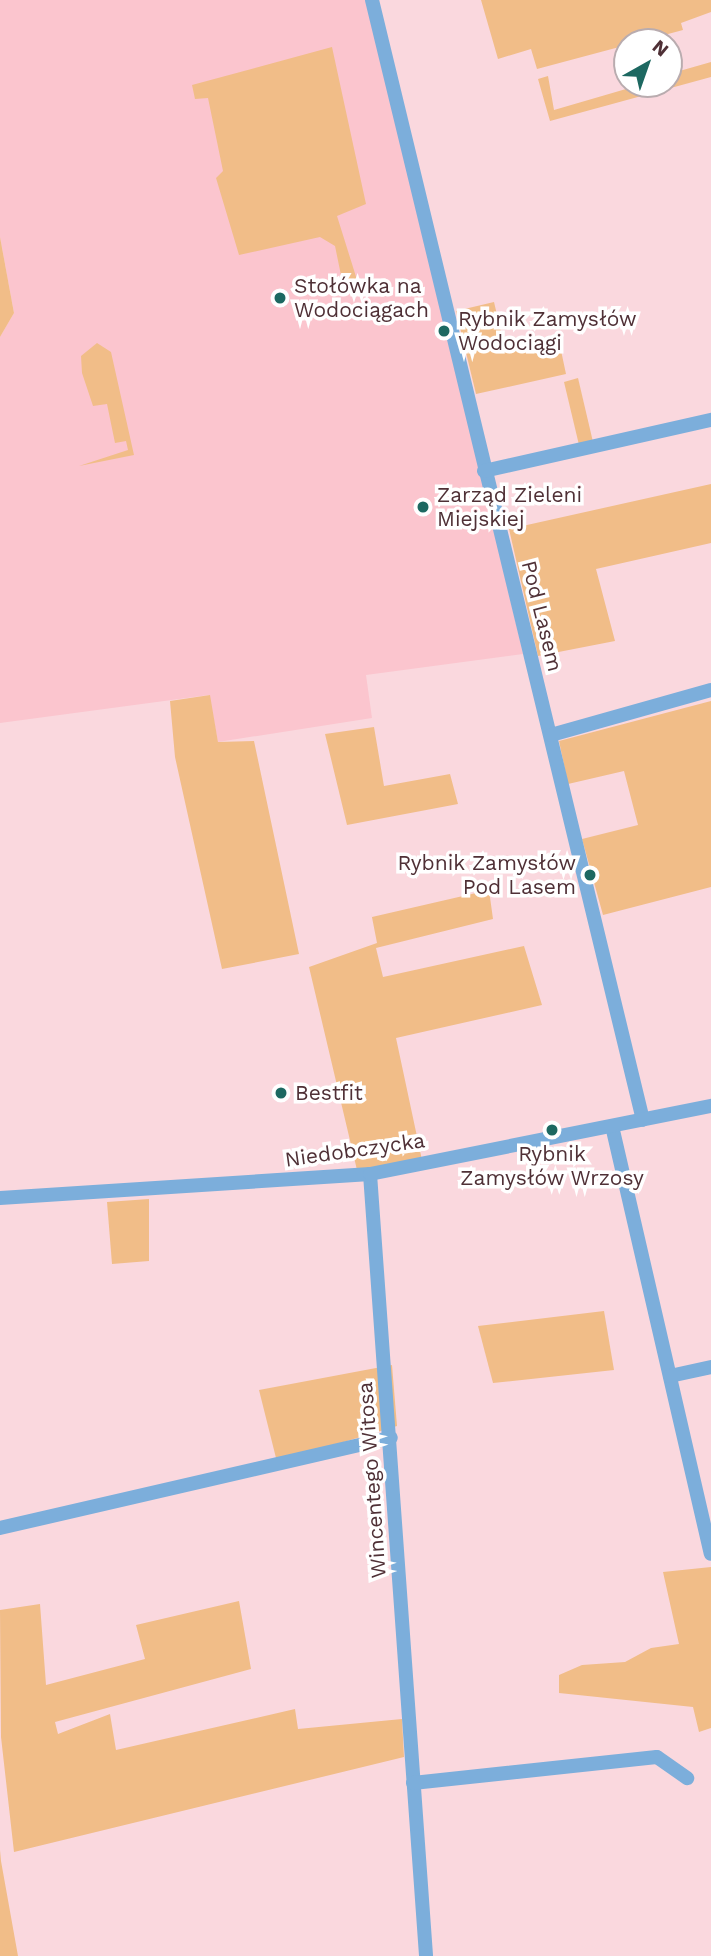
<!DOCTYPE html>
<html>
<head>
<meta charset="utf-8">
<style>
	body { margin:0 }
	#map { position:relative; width:711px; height:1956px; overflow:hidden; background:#fad8de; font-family:"Work Sans",sans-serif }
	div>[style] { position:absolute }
	.built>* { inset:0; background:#fbc5ce }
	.green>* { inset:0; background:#f1bd88 }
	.minor>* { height:14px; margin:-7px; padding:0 7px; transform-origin:7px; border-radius:7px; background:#7caedb }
	.dots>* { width:19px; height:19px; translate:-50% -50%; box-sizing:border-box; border:4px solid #fff; border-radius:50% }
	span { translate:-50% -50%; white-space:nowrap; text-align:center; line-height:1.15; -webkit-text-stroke:7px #fff; paint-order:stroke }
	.poi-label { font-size:21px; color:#4f3036 }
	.left { translate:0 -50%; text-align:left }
	.right { translate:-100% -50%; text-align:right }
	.street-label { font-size:21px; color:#4f3036 }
	.north { position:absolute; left:613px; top:28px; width:70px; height:70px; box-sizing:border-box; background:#fff; border:2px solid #b9acaf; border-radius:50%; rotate:40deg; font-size:19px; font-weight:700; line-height:28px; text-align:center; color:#4f3036 }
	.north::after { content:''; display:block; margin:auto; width:24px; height:32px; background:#1d6861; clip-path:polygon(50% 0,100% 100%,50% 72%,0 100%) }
</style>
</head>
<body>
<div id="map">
	<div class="built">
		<i style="clip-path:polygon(0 0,371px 0,523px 654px,366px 675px,372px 718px,218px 742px,209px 695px,0 723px,0 337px,14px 313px,0 237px)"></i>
	</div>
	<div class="green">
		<i style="clip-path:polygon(481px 0,711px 0,711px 12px,681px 23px,683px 30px,537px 69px,531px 49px,498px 59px)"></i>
		<i style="clip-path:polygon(332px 47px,366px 204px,337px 216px,358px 283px,343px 285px,335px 246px,320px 237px,239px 255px,216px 178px,223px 171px,208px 98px,195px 99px,192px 85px)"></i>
		<i style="clip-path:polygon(627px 55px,627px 84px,669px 84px,669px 74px,711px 62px,711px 77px,550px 121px,538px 79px,548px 76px,554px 110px,626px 89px,617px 57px)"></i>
		<i style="clip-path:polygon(0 237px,14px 313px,0 337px)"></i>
		<i style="clip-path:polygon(494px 302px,506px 353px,559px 341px,566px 374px,476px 394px,456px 311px)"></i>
		<i style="clip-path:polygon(97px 343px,111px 352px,134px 455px,79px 466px,128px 450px,126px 441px,115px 443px,107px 404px,93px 406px,82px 373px,81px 356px)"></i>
		<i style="clip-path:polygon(578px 378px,593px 442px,579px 445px,564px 382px)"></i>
		<i style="clip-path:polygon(711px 484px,711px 543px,596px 569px,615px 641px,538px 656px,509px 529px)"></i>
		<i style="clip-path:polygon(210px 695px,218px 742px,254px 741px,299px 954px,222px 969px,175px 757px,170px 701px)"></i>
		<i style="clip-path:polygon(711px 701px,711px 887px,603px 915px,582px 839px,638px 825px,624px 771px,568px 784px,559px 741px)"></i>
		<i style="clip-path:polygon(374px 727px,384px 786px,450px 774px,458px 804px,347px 825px,325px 734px)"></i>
		<i style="clip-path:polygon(489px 890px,493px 919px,376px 948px,383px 977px,524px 946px,542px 1005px,396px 1038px,422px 1160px,357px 1170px,309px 967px,377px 943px,370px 907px,372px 917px)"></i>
		<i style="clip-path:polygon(149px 1199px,149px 1261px,112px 1264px,107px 1202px)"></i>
		<i style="clip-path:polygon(604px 1311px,614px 1370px,493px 1383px,478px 1326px)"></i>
		<i style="clip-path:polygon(392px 1365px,397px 1426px,277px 1462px,259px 1390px)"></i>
		<i style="clip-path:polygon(711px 1567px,711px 1728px,699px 1732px,693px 1707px,559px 1693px,559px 1675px,582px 1665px,625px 1662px,651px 1648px,679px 1644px,663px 1572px)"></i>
		<i style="clip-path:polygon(239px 1601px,251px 1669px,55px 1722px,58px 1734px,110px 1714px,116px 1750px,295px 1709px,298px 1729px,402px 1719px,404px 1757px,14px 1852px,1px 1737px,0 1610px,40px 1604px,46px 1685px,145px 1659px,136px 1625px)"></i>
		<i style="clip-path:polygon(0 1850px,1px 1861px,18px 1956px,0 1956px)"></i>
	</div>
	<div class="minor">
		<i style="left:372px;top:0;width:1152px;rotate:76.4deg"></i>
		<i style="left:484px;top:471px;width:233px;rotate:-12.7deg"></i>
		<i style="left:551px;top:735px;width:166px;rotate:-15.7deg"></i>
		<i style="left:612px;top:1126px;width:439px;rotate:77deg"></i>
		<i style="left:370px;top:1174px;width:784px;rotate:85.9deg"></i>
		<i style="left:0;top:1198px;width:371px;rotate:-3.7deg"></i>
		<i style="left:370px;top:1174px;width:348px;rotate:-11.3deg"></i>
		<i style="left:670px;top:1376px;width:42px;rotate:-12.4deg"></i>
		<i style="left:0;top:1528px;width:401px;rotate:-13deg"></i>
		<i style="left:413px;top:1783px;width:245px;rotate:-6.1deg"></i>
		<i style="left:657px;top:1757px;width:37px;rotate:35deg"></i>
	</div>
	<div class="dots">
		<i style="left:280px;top:298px;background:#1d6861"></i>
		<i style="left:444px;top:331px;background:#1d6861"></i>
		<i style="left:423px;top:507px;background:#1d6861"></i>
		<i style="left:590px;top:875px;background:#1d6861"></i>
		<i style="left:281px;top:1093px;background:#1d6861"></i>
		<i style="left:552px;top:1130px;background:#1d6861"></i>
	</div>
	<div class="poi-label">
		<span class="left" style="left:294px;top:298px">Stołówka na<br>Wodociągach</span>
		<span class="left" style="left:458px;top:331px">Rybnik Zamysłów<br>Wodociągi</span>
		<span class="left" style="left:437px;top:507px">Zarząd Zieleni<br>Miejskiej</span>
		<span class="right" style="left:576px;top:875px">Rybnik Zamysłów<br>Pod Lasem</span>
		<span class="left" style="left:295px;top:1093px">Bestfit</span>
		<span style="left:552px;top:1166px">Rybnik<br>Zamysłów Wrzosy</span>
	</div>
	<div class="street-label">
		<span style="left:542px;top:616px;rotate:76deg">Pod Lasem</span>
		<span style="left:355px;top:1150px;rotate:-8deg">Niedobczycka</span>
		<span style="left:372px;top:1480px;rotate:-94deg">Wincentego Witosa</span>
	</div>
	<div class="north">N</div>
</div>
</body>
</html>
